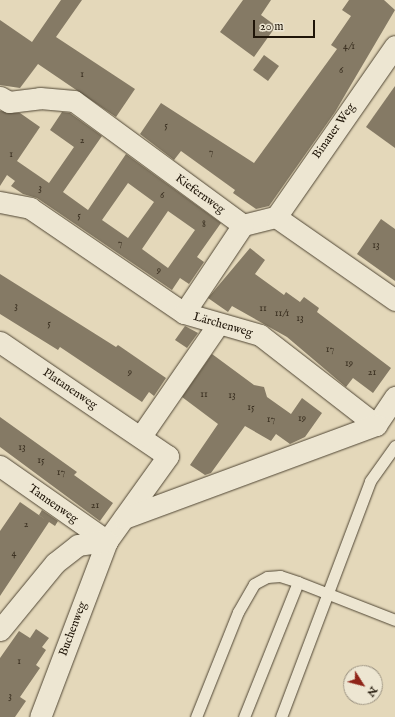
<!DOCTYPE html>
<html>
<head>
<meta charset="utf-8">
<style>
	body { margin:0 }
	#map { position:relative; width:395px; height:717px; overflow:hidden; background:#e4d8ba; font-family:"IM FELL English",serif }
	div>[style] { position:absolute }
	.building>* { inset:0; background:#857a65 }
	.roads { filter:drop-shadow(0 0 1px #504634) drop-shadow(0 0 1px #504634) }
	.service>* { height:11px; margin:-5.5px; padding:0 5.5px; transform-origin:5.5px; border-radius:5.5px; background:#ede6d2 }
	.minor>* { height:21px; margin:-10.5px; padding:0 10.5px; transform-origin:10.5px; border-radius:10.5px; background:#ede6d2 }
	span { translate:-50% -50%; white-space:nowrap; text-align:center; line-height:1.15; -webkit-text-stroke:3.5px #ede6d2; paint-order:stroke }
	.number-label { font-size:10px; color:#382e1f }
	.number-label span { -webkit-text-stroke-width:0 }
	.street-label { font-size:12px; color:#1f1508 }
	.north { position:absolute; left:343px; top:665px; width:40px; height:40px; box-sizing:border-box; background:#ede6d2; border:1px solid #9b9281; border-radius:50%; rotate:126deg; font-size:11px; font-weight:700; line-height:16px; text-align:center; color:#1f1508 }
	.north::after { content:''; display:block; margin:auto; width:14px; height:18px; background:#8f2418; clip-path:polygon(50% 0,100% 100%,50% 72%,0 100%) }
	.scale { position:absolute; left:253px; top:20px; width:62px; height:18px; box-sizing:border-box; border:2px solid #1f1508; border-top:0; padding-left:5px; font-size:12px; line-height:14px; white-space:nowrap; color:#1f1508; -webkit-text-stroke:3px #ede6d2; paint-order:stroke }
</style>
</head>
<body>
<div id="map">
	<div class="building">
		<i style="clip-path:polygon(61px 0,82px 0,56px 37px,135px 89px,116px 117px,38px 64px,20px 88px,0 85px,0 20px,32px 42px)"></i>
		<i style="clip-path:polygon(243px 0,271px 0,261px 15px,276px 26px,254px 57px,220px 32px)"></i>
		<i style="clip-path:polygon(349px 0,384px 0,395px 10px,335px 112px,269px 206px,256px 209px,233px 193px,235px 190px,181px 151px,174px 160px,140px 134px,161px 103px,254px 163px,337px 49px,331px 45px,351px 16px,342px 10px)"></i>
		<i style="clip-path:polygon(264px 55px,279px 66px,268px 81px,253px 70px)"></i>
		<i style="clip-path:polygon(395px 86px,395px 148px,366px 127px)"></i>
		<i style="clip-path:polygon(evenodd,0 111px,20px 113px,40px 127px,17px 161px,49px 183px,74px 147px,50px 130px,62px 112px,70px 113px,102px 136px,63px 192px,88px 210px,126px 154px,221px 223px,197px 257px,204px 262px,189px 284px,180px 278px,172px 290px,37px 198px,23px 194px,11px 186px,15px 181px,7px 175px,0 186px,0 111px,128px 183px,154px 202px,128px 238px,102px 220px,128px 183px,0 111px,168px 211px,195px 230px,168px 268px,142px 249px,168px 211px)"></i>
		<i style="clip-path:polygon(381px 219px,395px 229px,395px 281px,357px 254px)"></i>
		<i style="clip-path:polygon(250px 248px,265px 260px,255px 274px,284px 295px,286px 292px,300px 302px,304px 297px,319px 308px,317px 312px,391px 368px,373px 393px,353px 378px,346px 387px,287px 337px,232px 306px,228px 312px,208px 298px)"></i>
		<i style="clip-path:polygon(0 274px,116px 347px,118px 345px,166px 378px,154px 396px,149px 392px,142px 402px,60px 347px,58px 350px,0 314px)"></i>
		<i style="clip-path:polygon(185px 326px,198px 333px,187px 348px,175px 340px)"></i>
		<i style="clip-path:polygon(212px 354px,254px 385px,264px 387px,267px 397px,291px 414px,302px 398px,322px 413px,305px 437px,290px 444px,276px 434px,271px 441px,245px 426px,211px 473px,205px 475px,190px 465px,218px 424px,182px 397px)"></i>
		<i style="clip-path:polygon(0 417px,77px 472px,74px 475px,113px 503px,100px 521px,0 447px)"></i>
		<i style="clip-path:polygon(20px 502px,46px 520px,39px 515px,42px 510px,58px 521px,55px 526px,49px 522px,0 596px,0 531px)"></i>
		<i style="clip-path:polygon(36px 629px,49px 638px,42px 647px,46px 650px,36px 665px,40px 668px,20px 697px,26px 701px,15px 717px,0 717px,0 658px,19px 631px,30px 638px)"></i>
	</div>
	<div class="roads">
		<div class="service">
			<i style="left:196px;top:717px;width:113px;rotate:-68.2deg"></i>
			<i style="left:238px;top:612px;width:32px;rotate:-60deg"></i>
			<i style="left:254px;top:584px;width:15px;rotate:-28deg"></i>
			<i style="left:267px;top:577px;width:13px;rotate:-4deg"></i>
			<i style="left:280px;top:576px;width:19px;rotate:18deg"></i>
			<i style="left:244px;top:717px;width:145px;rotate:-68.2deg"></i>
			<i style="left:298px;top:582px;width:104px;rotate:21.4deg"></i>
			<i style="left:281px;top:717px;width:252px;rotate:-69.3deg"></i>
			<i style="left:370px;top:481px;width:43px;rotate:-54.5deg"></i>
		</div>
		<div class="minor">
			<i style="left:0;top:97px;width:10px;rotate:29deg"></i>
			<i style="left:9px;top:102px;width:31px;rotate:-7deg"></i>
			<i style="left:40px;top:98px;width:34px;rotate:5deg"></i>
			<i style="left:74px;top:101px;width:210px;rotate:36.3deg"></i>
			<i style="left:243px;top:225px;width:34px;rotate:-14deg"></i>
			<i style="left:276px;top:217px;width:145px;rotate:34.9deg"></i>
			<i style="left:0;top:202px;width:31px;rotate:11deg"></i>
			<i style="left:30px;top:208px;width:186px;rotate:34.3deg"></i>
			<i style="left:184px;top:313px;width:79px;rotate:16.1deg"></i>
			<i style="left:260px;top:335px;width:147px;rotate:37.8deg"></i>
			<i style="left:276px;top:217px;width:208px;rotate:-55.2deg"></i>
			<i style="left:184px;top:313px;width:106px;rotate:-56.2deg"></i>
			<i style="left:0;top:342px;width:203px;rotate:34.2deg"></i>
			<i style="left:168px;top:456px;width:105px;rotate:125.7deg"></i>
			<i style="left:107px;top:541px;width:188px;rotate:110.8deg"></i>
			<i style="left:376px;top:425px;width:34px;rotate:-56deg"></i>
			<i style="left:141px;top:436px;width:134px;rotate:-55.4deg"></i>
			<i style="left:0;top:466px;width:131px;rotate:35deg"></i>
			<i style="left:124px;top:518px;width:269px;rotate:-20.3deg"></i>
			<i style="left:0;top:630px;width:87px;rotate:-50.6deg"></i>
			<i style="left:55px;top:563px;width:29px;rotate:-38deg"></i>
			<i style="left:78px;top:545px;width:29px;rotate:-8deg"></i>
		</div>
	</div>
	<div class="number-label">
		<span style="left:349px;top:47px">4/1</span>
		<span style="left:341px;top:71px">6</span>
		<span style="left:82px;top:75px">1</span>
		<span style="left:166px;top:126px">5</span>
		<span style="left:82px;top:141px">2</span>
		<span style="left:211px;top:153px">7</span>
		<span style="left:11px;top:155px">1</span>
		<span style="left:40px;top:189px">3</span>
		<span style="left:162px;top:196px">6</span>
		<span style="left:79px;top:216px">5</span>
		<span style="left:204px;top:225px">8</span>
		<span style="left:120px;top:244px">7</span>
		<span style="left:376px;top:246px">13</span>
		<span style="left:159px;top:271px">9</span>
		<span style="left:16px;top:307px">3</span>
		<span style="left:263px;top:309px">11</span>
		<span style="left:282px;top:314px">11/1</span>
		<span style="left:300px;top:319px">13</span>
		<span style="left:49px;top:324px">5</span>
		<span style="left:330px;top:350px">17</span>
		<span style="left:349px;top:364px">19</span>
		<span style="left:130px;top:373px">9</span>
		<span style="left:372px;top:373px">21</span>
		<span style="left:204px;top:395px">11</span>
		<span style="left:232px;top:396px">13</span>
		<span style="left:251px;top:408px">15</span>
		<span style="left:302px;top:419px">19</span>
		<span style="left:271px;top:420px">17</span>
		<span style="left:22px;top:448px">13</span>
		<span style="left:41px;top:461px">15</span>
		<span style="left:61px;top:473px">17</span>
		<span style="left:95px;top:506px">21</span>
		<span style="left:26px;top:525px">2</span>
		<span style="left:14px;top:554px">4</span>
		<span style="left:19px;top:662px">1</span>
		<span style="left:10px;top:697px">3</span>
	</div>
	<div class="street-label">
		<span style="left:334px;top:131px;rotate:-55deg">Binauer Weg</span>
		<span style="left:200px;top:194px;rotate:36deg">Kiefernweg</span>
		<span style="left:223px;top:325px;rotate:16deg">Lärchenweg</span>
		<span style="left:70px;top:389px;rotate:34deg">Platanenweg</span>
		<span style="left:53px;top:504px;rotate:35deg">Tannenweg</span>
		<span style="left:73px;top:629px;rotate:-69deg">Buchenweg</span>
	</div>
	<div class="north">N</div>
	<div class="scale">20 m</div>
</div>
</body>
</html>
